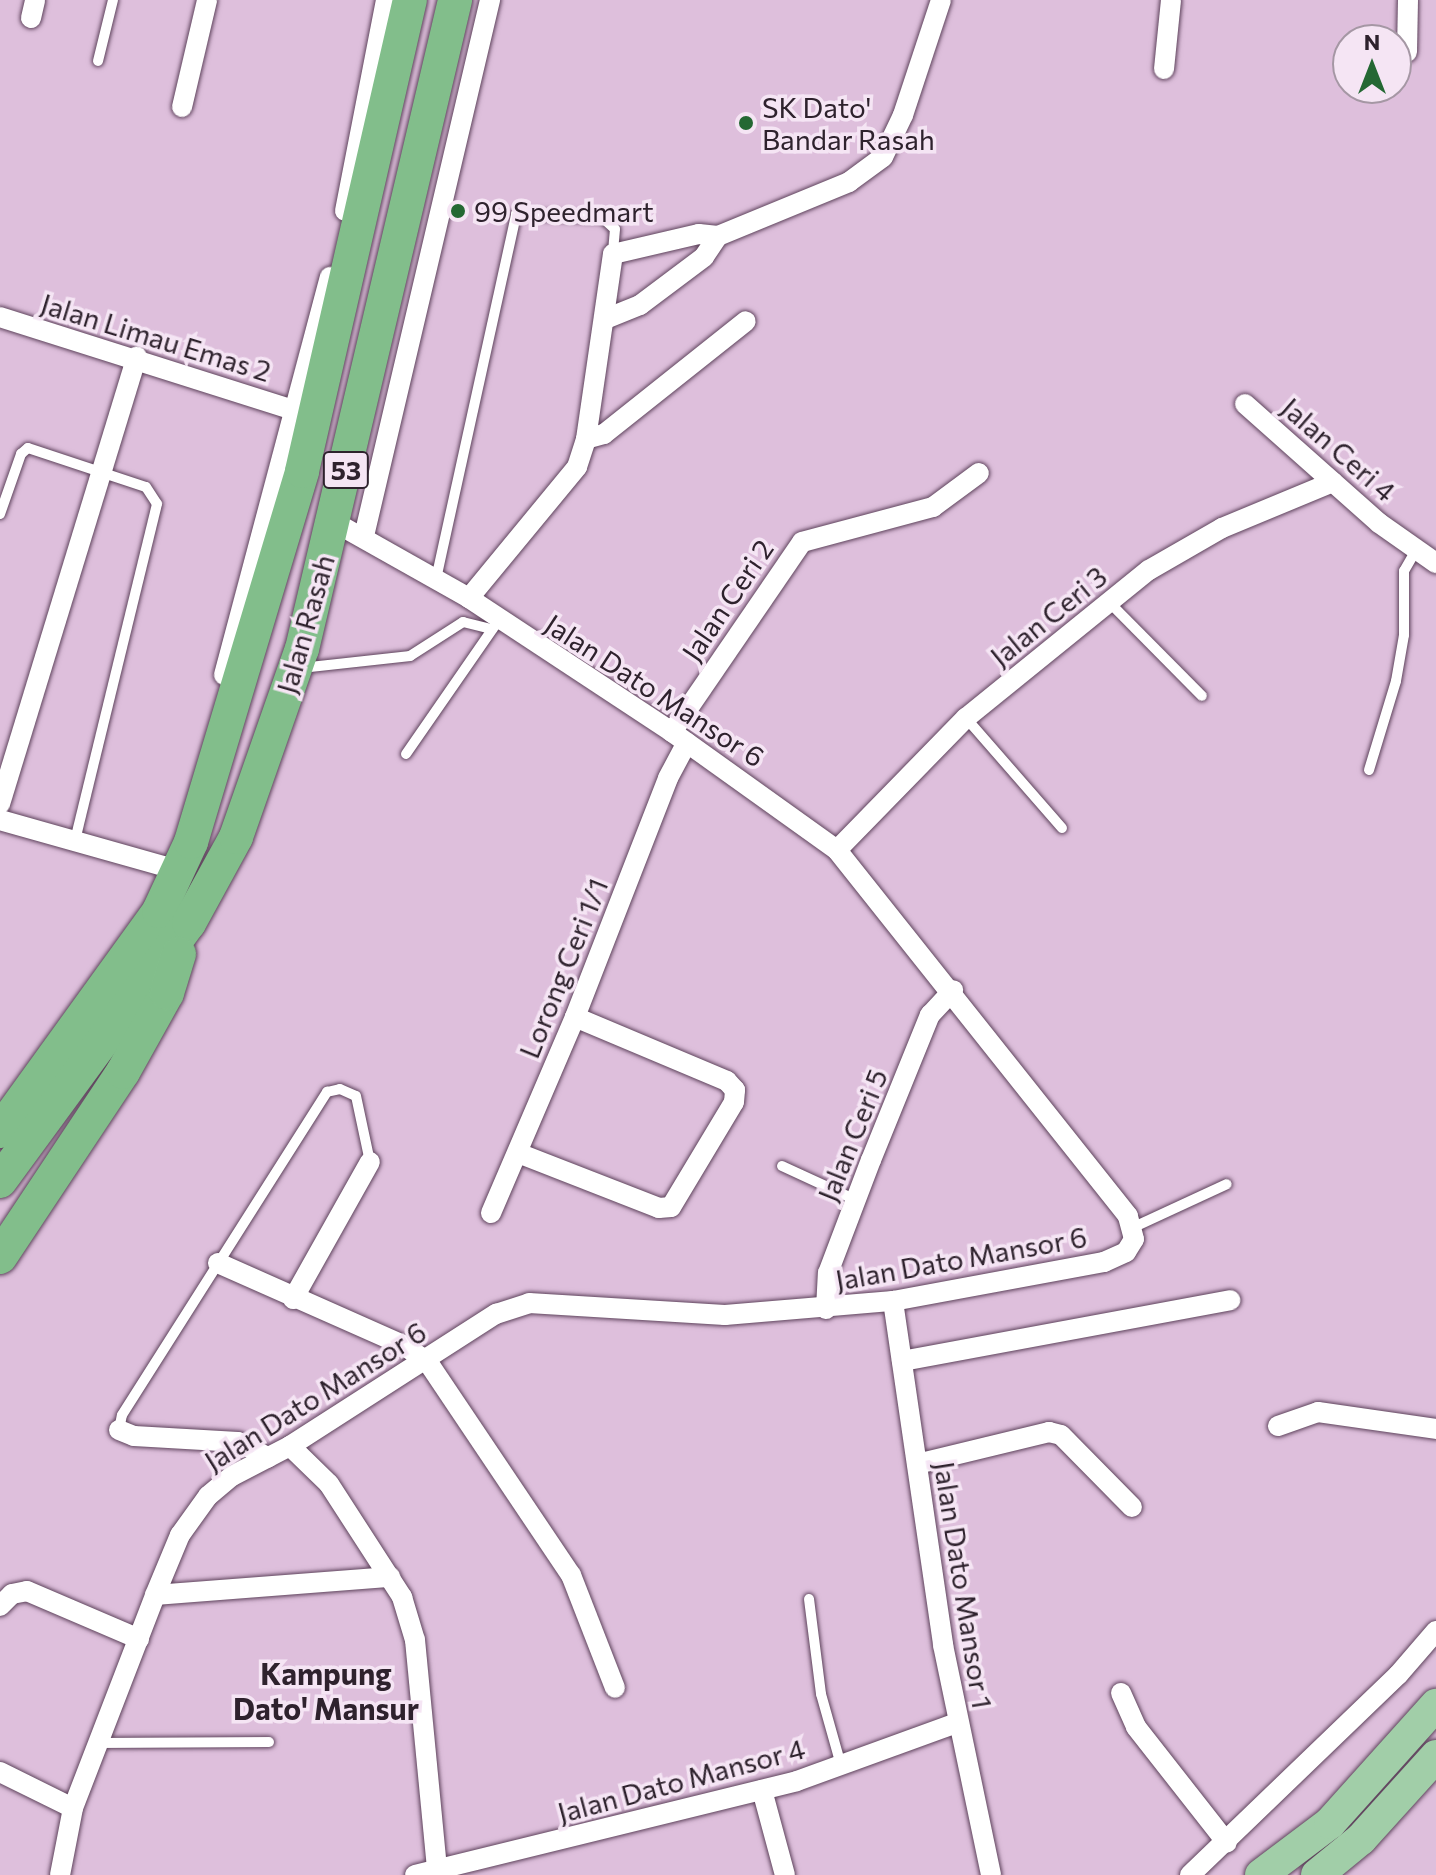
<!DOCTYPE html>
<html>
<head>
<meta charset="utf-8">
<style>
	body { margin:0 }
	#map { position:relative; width:1436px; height:1875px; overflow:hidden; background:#debfdc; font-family:Commissioner,sans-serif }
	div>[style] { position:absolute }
	.roads { filter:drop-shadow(0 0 2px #5e435c) drop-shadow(0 0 2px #5e435c) }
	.service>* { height:10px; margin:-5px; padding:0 5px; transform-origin:5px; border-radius:5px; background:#fff }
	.minor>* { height:20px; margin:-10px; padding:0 10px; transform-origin:10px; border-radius:10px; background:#fff }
	.primary>* { height:32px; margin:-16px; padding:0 16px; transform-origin:16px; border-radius:16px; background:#a1cea8 }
	.trunk>* { height:34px; margin:-17px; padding:0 17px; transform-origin:17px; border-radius:17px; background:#82be8b }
	.dots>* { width:22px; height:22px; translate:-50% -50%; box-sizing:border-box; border:4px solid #f5e5f4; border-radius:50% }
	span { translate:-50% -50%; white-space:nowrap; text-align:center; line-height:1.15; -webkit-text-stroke:7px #f5e5f4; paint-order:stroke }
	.shield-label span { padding:2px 6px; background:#f5e5f4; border:2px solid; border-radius:6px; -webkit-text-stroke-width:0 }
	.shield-label { font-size:26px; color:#2e222d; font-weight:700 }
	.poi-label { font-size:28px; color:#2e222d }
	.left { translate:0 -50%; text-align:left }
	.street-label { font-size:28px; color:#2e222d }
	.neighbourhood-label { font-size:30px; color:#2e222d; font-weight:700 }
	.north { position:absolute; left:1332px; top:24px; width:80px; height:80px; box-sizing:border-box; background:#f5e5f4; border:2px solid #a597a4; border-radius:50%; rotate:0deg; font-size:22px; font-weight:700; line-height:32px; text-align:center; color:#2e222d }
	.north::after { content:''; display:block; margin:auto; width:28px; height:36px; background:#246833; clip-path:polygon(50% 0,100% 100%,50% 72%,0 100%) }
</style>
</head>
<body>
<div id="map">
	<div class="roads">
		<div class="service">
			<i style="left:98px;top:61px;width:63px;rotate:-76.2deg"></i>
			<i style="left:0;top:514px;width:64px;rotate:-70.7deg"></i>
			<i style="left:21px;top:454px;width:9px;rotate:-41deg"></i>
			<i style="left:28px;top:448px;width:124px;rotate:18.3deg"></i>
			<i style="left:146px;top:487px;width:20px;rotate:57deg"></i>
			<i style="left:157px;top:504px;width:347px;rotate:103.7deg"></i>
			<i style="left:436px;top:579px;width:374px;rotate:-77.6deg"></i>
			<i style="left:516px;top:214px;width:87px;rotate:2.6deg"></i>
			<i style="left:603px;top:218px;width:16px;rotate:43deg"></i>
			<i style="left:615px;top:229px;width:25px;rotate:95deg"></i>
			<i style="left:1109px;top:602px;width:132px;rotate:45.3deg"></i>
			<i style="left:301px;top:668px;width:110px;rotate:-6.3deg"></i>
			<i style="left:410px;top:656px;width:63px;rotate:-32.7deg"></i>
			<i style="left:463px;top:622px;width:30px;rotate:14deg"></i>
			<i style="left:966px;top:718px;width:146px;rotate:48.9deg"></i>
			<i style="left:406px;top:754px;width:158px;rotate:-55.3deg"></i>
			<i style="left:1369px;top:770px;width:93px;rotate:-73.1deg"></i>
			<i style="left:1396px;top:681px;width:47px;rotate:-80.1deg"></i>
			<i style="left:1404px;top:635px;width:64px;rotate:-90deg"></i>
			<i style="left:1404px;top:571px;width:24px;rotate:-60deg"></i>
			<i style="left:782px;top:1166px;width:81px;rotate:24.7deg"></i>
			<i style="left:1134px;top:1227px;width:102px;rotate:-24.8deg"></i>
			<i style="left:119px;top:1430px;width:15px;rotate:-79deg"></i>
			<i style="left:122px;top:1415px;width:383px;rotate:-57.6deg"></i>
			<i style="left:327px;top:1092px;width:13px;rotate:-13deg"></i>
			<i style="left:340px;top:1089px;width:17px;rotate:24deg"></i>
			<i style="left:356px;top:1096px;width:67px;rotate:78deg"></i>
			<i style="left:809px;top:1599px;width:96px;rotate:82.8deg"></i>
			<i style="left:821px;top:1694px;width:74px;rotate:74.3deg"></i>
			<i style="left:101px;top:1743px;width:168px;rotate:-0.3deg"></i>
		</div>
		<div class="minor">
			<i style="left:31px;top:18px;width:18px;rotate:-77deg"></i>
			<i style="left:1407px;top:52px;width:52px;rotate:-88.9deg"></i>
			<i style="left:1164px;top:69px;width:69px;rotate:-84.2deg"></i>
			<i style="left:182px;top:107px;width:110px;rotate:-76.8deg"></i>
			<i style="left:345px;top:211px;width:215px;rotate:-79deg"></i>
			<i style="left:718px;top:236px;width:142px;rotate:-22.4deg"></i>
			<i style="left:849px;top:182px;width:42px;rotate:-36.3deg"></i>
			<i style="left:883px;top:157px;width:47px;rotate:-64.5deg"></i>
			<i style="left:903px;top:115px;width:121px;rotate:-71.7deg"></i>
			<i style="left:0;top:317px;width:311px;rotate:17.6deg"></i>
			<i style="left:1245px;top:404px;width:179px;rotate:41.6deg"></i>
			<i style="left:1379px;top:523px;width:70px;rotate:35.1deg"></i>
			<i style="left:586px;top:439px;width:19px;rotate:-16deg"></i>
			<i style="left:604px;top:434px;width:181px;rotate:-38.5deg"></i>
			<i style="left:364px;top:536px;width:551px;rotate:-76.77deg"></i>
			<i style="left:469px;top:598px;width:170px;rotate:-50.5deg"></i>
			<i style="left:577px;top:467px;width:29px;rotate:-72deg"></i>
			<i style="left:586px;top:439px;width:187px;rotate:-81.7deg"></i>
			<i style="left:613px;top:254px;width:88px;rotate:-13.1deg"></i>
			<i style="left:699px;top:234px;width:19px;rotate:6deg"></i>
			<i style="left:718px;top:236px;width:25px;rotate:124deg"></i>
			<i style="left:704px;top:257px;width:80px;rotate:143.1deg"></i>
			<i style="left:640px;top:305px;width:38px;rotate:158deg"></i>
			<i style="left:224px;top:675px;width:412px;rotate:-75.1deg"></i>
			<i style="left:672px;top:732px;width:230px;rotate:-55.6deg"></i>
			<i style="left:802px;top:542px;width:136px;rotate:-15deg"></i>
			<i style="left:933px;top:507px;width:57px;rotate:-36.5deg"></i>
			<i style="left:0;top:804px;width:468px;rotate:-73deg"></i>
			<i style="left:0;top:820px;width:170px;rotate:15.7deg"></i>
			<i style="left:837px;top:850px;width:185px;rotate:-45.7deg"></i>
			<i style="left:966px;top:718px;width:235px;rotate:-39deg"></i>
			<i style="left:1149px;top:570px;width:84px;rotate:-29.9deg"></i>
			<i style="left:1222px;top:528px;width:120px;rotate:-22.5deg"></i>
			<i style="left:518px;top:1153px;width:151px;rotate:21.3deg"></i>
			<i style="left:659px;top:1208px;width:12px;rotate:-5deg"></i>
			<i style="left:671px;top:1207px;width:122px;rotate:-59deg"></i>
			<i style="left:734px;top:1102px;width:12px;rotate:-85deg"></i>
			<i style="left:735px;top:1090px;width:12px;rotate:-132deg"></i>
			<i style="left:727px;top:1081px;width:165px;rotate:-157.2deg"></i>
			<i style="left:491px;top:1213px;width:213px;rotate:-66.8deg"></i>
			<i style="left:575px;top:1017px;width:256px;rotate:-68.7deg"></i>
			<i style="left:668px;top:778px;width:40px;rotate:-62deg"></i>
			<i style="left:218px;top:1263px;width:202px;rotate:23.9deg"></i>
			<i style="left:403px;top:1345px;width:29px;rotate:34deg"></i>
			<i style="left:427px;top:1361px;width:258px;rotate:56.1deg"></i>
			<i style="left:571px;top:1575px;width:121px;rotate:68.7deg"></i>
			<i style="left:293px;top:1299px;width:157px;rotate:-60.7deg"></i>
			<i style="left:893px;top:1301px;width:348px;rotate:81.7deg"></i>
			<i style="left:943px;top:1645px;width:235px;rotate:78.2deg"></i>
			<i style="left:826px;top:1309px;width:36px;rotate:-87deg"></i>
			<i style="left:828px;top:1273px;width:121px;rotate:-69.2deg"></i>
			<i style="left:871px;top:1160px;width:157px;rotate:-67.9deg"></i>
			<i style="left:930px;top:1015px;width:34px;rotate:-47deg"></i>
			<i style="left:902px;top:1361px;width:334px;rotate:-10.5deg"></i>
			<i style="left:1278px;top:1426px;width:42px;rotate:-19.3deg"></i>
			<i style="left:1318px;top:1412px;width:119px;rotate:8.2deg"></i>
			<i style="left:119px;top:1430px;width:16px;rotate:22deg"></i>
			<i style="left:134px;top:1436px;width:104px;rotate:3.3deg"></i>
			<i style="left:238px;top:1442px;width:34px;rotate:27deg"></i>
			<i style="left:290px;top:1446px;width:54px;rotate:44.3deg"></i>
			<i style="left:329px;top:1484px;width:135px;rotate:57.1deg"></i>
			<i style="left:402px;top:1597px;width:45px;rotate:73.2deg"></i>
			<i style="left:415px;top:1640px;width:230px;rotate:84.5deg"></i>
			<i style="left:917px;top:1464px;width:136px;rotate:-13.6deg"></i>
			<i style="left:1049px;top:1432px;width:12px;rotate:14deg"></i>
			<i style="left:1061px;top:1435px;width:101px;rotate:45.4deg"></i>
			<i style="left:155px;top:1595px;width:236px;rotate:-4.4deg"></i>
			<i style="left:0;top:1606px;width:17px;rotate:-45deg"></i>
			<i style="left:12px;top:1594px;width:15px;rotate:-11deg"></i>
			<i style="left:27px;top:1591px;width:122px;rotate:23.2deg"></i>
			<i style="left:1121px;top:1693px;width:37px;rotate:66deg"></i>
			<i style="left:1136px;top:1727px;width:147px;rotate:51.9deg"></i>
			<i style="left:0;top:1772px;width:81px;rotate:26.3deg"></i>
			<i style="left:762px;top:1790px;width:88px;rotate:74.9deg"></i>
			<i style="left:60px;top:1875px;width:68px;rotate:-79deg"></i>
			<i style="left:73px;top:1808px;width:228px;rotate:-68.9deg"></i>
			<i style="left:155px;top:1595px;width:65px;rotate:-67.4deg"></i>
			<i style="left:180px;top:1535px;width:48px;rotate:-54.3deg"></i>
			<i style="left:208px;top:1496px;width:31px;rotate:-40deg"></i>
			<i style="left:232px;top:1476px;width:65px;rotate:-27.3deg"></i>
			<i style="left:290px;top:1446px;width:245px;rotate:-32.7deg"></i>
			<i style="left:496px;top:1314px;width:35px;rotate:-18deg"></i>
			<i style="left:529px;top:1303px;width:196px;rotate:3.5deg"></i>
			<i style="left:725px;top:1315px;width:169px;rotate:-4.8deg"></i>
			<i style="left:893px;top:1301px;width:215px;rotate:-10.5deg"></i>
			<i style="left:1104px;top:1262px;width:24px;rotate:-24deg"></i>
			<i style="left:1126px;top:1252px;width:15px;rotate:-58deg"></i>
			<i style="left:1134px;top:1239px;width:24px;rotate:-105deg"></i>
			<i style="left:1128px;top:1216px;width:468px;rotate:-128.5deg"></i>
			<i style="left:837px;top:850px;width:203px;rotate:-144.4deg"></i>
			<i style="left:672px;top:732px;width:243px;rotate:-146.6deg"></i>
			<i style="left:469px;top:598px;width:155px;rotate:-150.6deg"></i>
			<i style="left:415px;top:1875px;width:393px;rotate:-13.8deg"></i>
			<i style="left:797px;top:1781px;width:169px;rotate:-20deg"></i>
			<i style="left:1190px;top:1875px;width:289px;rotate:-43.9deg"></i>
			<i style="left:1398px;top:1675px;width:58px;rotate:-49.2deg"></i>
		</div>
		<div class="primary">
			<i style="left:1261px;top:1875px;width:86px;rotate:-37deg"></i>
			<i style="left:1330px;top:1823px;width:159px;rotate:-48.1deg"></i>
			<i style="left:1317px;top:1875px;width:57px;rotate:-39.3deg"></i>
			<i style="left:1361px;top:1839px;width:112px;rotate:-47.9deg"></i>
		</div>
		<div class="trunk">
			<i style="left:0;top:1131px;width:271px;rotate:-54.1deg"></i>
			<i style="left:159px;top:911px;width:76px;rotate:-65.1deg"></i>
			<i style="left:191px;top:842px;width:387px;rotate:-73.3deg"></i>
			<i style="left:302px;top:471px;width:483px;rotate:-77.1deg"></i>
			<i style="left:0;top:1181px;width:320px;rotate:-53.8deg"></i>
			<i style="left:189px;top:923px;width:98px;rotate:-61.3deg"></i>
			<i style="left:236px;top:837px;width:199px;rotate:-70.7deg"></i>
			<i style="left:302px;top:649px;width:667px;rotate:-76.73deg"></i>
			<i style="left:0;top:1257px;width:222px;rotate:-56.4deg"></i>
			<i style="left:123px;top:1072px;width:90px;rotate:-60.9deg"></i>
			<i style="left:167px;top:993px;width:41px;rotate:-72.9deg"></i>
		</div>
	</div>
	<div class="dots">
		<i style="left:746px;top:123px;background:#246833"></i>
		<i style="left:458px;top:211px;background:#246833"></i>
	</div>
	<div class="shield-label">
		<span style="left:346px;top:470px">53</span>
	</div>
	<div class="poi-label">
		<span class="left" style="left:762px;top:123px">SK Dato'<br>Bandar Rasah</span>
		<span class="left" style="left:474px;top:211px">99 Speedmart</span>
	</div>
	<div class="street-label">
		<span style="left:156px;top:337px;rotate:17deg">Jalan Limau Emas 2</span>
		<span style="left:1339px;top:449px;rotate:41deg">Jalan Ceri 4</span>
		<span style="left:727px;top:600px;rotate:-56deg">Jalan Ceri 2</span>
		<span style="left:1048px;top:616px;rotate:-39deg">Jalan Ceri 3</span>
		<span style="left:305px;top:624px;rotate:-74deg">Jalan Rasah</span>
		<span style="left:655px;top:690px;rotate:33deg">Jalan Dato Mansor 6</span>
		<span style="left:563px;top:968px;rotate:-68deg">Lorong Ceri 1/1</span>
		<span style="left:852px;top:1135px;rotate:-68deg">Jalan Ceri 5</span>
		<span style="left:961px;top:1258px;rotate:-10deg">Jalan Dato Mansor 6</span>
		<span style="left:315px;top:1396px;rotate:-32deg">Jalan Dato Mansor 6</span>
		<span style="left:964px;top:1585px;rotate:81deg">Jalan Dato Mansor 1</span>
		<span style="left:681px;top:1780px;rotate:-15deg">Jalan Dato Mansor 4</span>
	</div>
	<div class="neighbourhood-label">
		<span style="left:326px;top:1690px">Kampung<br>Dato' Mansur</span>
	</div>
	<div class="north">N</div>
</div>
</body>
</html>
